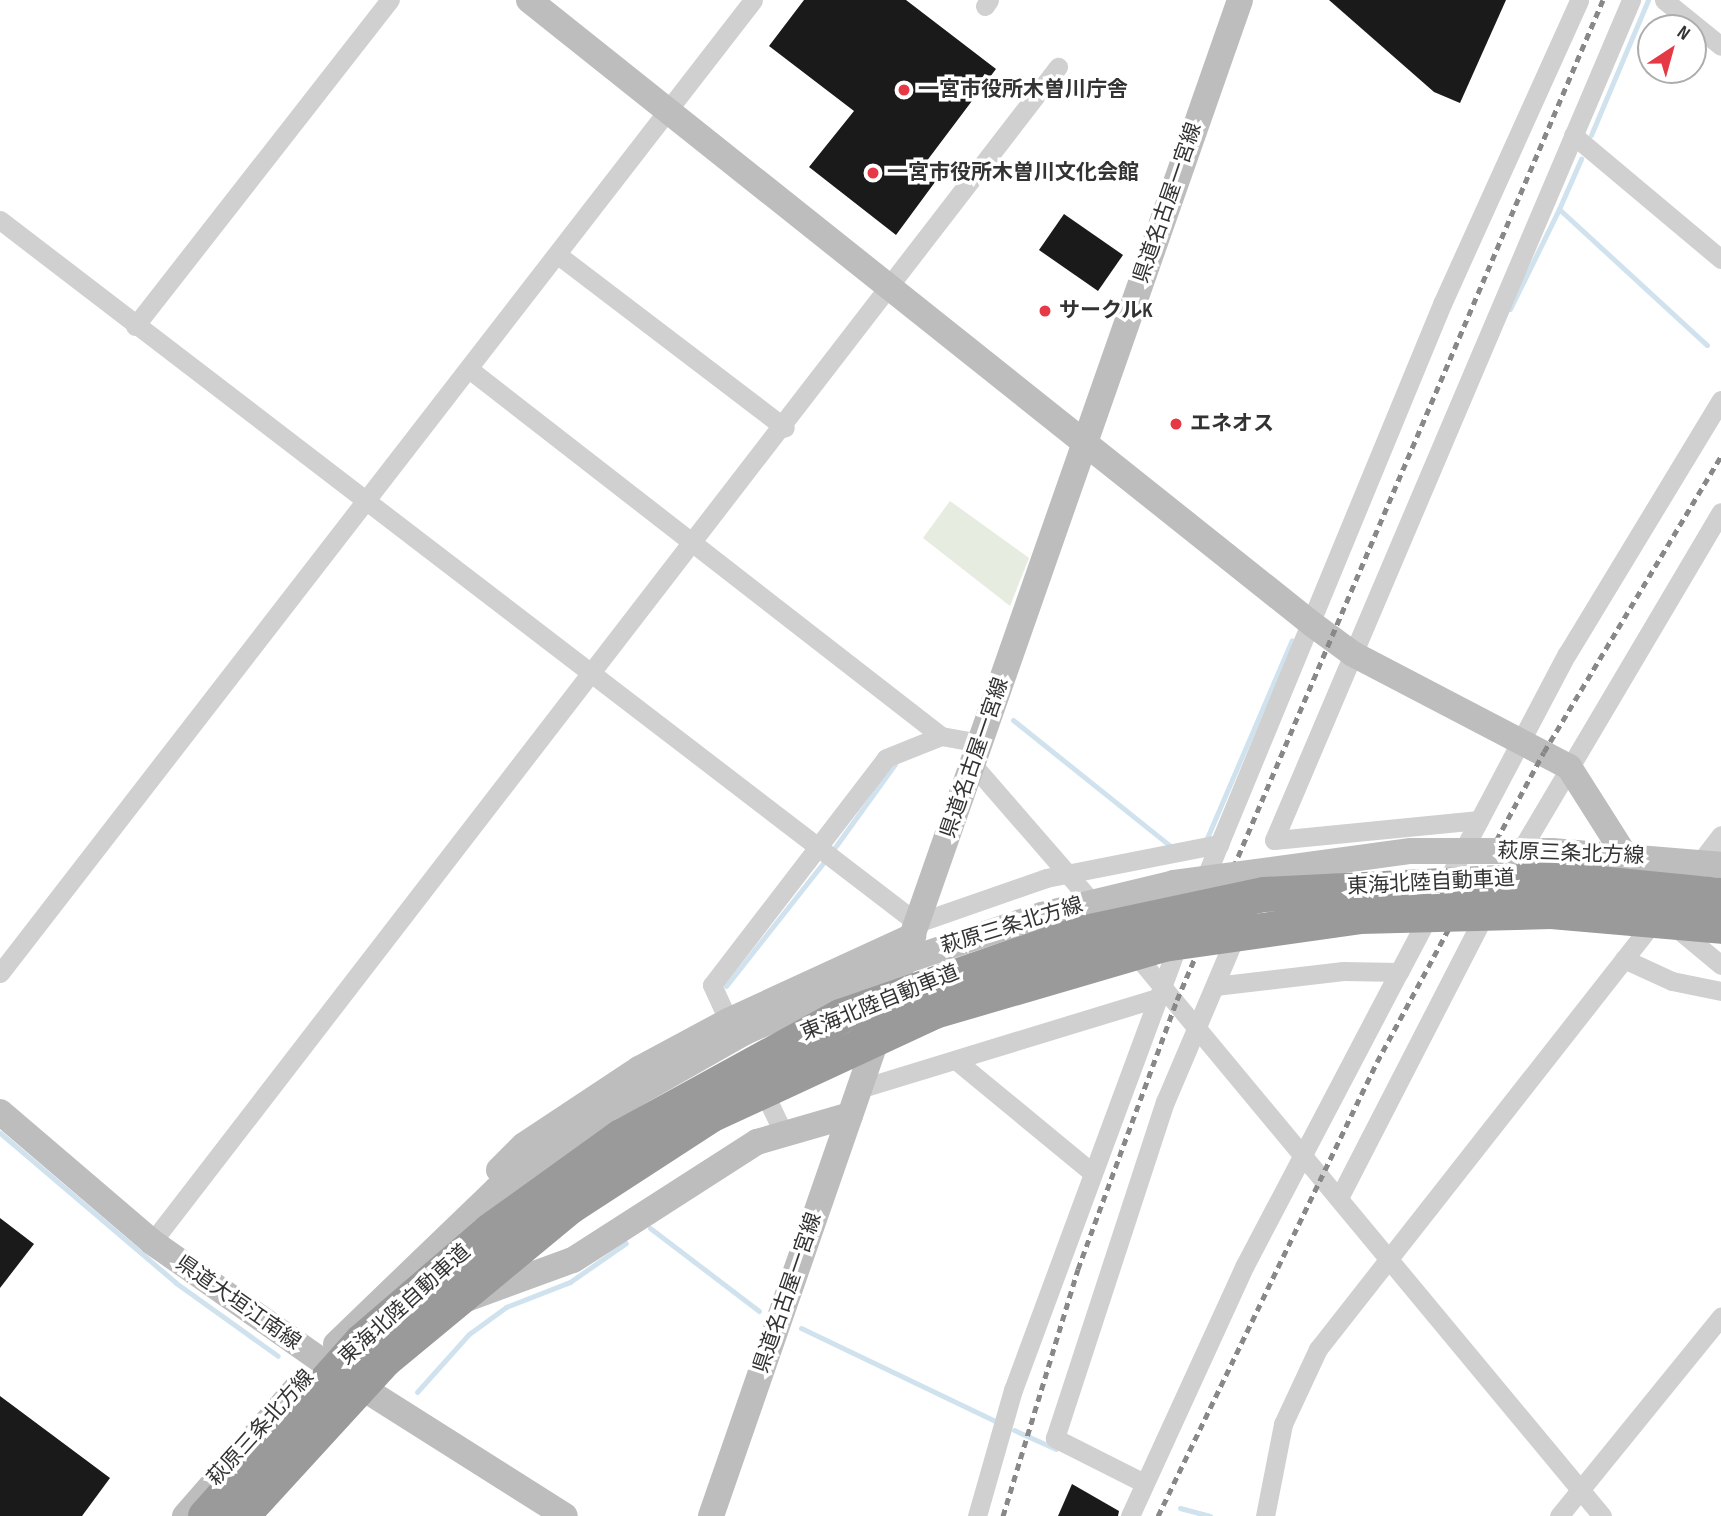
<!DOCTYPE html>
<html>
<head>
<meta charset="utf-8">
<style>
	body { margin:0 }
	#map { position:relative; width:1721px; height:1516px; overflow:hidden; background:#fff; font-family:"Sofia Sans Condensed","Noto Sans JP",sans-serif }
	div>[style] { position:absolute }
	.green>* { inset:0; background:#e6ecdf }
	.stream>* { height:5px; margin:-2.5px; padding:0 2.5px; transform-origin:2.5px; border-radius:2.5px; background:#cfe2ee }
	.building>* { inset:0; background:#1a1a1a }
	.street>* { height:19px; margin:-9.5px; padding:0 9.5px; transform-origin:9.5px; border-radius:9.5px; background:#d0d0d0 }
	.secondary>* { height:26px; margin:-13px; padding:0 13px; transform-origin:13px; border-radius:13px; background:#bdbdbd }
	.rail>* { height:5px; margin-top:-2.5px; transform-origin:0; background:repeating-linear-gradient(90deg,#888 0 7px,transparent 0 12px) }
	.secondary-bridge>* { height:26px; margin:-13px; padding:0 13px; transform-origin:13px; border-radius:13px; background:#bdbdbd }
	.highway-bridge>* { height:35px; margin:-17.5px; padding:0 17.5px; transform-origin:17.5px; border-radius:17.5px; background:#9a9a9a }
	.dots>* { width:19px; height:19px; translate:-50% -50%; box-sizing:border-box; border:4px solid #fff; border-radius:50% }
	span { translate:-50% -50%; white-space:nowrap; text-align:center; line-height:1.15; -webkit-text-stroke:7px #fff; paint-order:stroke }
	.poi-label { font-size:21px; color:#333; font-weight:700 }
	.left { translate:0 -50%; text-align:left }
	.street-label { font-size:21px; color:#333 }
	.north { position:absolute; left:1637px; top:14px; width:70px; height:70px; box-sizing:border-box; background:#fff; border:2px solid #adadad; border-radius:50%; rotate:36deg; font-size:19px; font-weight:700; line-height:28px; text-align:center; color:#333 }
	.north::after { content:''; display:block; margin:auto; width:24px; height:32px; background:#e63946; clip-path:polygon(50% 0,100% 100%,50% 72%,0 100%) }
</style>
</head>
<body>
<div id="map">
	<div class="green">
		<i style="clip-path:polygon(950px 501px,1029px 558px,1010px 606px,923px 538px)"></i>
	</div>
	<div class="stream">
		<i style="left:1591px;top:135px;width:147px;rotate:-67.1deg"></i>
		<i style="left:1559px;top:209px;width:55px;rotate:-66.3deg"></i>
		<i style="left:1510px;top:309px;width:111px;rotate:-63.9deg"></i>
		<i style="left:1559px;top:209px;width:201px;rotate:42.6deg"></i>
		<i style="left:1013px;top:720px;width:201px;rotate:38.7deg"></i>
		<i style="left:1207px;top:838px;width:215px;rotate:-66.8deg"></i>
		<i style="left:833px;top:850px;width:106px;rotate:-54.2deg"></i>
		<i style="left:726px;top:986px;width:157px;rotate:-51.7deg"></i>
		<i style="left:0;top:1133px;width:231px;rotate:40.4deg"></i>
		<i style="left:176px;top:1283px;width:125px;rotate:35.6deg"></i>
		<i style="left:650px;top:1228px;width:137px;rotate:37.3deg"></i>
		<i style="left:801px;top:1328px;width:220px;rotate:25.6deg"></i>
		<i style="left:417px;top:1392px;width:78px;rotate:-48.1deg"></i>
		<i style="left:469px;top:1334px;width:46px;rotate:-36.1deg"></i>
		<i style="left:506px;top:1307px;width:69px;rotate:-21.3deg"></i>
		<i style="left:570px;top:1282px;width:68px;rotate:-34.9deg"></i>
		<i style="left:1014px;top:1430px;width:46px;rotate:24.3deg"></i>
		<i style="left:1180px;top:1508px;width:31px;rotate:15deg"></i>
	</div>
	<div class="building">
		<i style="clip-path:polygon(804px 0,906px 0,996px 69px,923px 166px,938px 178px,896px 235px,809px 167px,854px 111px,769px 46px)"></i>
		<i style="clip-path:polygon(1329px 0,1506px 0,1460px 103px,1434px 92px)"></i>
		<i style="clip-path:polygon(1064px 214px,1123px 255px,1098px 291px,1039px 250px)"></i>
		<i style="clip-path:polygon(0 1218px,34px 1244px,0 1288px)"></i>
		<i style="clip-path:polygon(0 1396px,110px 1478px,82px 1516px,0 1516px)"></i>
		<i style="clip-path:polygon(1072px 1484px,1119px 1511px,1118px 1516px,1058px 1516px)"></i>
	</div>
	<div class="street">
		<i style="left:1664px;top:0;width:73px;rotate:38.9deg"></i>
		<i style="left:985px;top:6px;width:7px;rotate:-56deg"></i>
		<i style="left:1573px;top:135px;width:193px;rotate:40deg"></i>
		<i style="left:0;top:220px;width:1155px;rotate:37.47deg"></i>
		<i style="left:917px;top:923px;width:137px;rotate:-19.2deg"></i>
		<i style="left:1046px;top:878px;width:177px;rotate:-11.1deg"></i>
		<i style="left:558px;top:255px;width:285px;rotate:37.3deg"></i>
		<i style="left:135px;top:326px;width:414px;rotate:-52deg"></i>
		<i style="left:469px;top:369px;width:598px;rotate:37.87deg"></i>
		<i style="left:941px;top:736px;width:39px;rotate:10deg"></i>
		<i style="left:973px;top:765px;width:195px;rotate:49deg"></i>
		<i style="left:1479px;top:820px;width:206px;rotate:174.4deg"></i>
		<i style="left:1274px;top:840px;width:913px;rotate:-66.97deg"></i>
		<i style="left:1515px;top:860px;width:404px;rotate:-59.4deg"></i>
		<i style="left:1694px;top:870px;width:44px;rotate:-52.4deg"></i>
		<i style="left:1201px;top:888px;width:632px;rotate:-67.58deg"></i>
		<i style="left:1442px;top:304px;width:333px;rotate:-65.7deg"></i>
		<i style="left:1674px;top:926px;width:61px;rotate:39.7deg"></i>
		<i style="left:1131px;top:949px;width:737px;rotate:50.28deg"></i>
		<i style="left:1624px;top:959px;width:53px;rotate:24.6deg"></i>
		<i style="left:1672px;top:981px;width:50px;rotate:11.5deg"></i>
		<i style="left:0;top:973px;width:1230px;rotate:-52.26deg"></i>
		<i style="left:1215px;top:986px;width:129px;rotate:-6.7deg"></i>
		<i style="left:1343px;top:971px;width:56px;rotate:1deg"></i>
		<i style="left:734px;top:1033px;width:53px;rotate:-114.6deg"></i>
		<i style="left:712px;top:985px;width:286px;rotate:-52.5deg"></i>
		<i style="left:886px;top:758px;width:59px;rotate:-21.8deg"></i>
		<i style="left:958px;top:1062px;width:171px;rotate:39.5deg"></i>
		<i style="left:759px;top:1082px;width:55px;rotate:64.4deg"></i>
		<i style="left:859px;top:1089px;width:307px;rotate:-17deg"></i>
		<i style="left:1340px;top:1196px;width:324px;rotate:-62.8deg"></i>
		<i style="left:152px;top:1242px;width:1484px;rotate:-52.37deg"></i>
		<i style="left:1144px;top:1483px;width:100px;rotate:-153.2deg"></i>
		<i style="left:1055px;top:1438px;width:354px;rotate:-71.9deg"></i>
		<i style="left:1165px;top:1102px;width:189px;rotate:-67deg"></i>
		<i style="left:977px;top:1516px;width:131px;rotate:-74.1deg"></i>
		<i style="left:1013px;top:1390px;width:482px;rotate:-69.7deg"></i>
		<i style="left:1130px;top:1516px;width:276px;rotate:-65.4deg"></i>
		<i style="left:1245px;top:1265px;width:331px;rotate:-62.3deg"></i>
		<i style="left:1399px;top:972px;width:360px;rotate:-62.2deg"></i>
		<i style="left:1567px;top:654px;width:297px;rotate:-58.8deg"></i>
		<i style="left:1265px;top:1516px;width:94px;rotate:-78.9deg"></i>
		<i style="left:1283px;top:1424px;width:83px;rotate:-65deg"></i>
		<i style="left:1318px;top:1349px;width:551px;rotate:-51.86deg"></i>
		<i style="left:1559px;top:1516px;width:257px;rotate:-50.9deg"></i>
	</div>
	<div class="secondary">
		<i style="left:529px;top:0;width:1001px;rotate:38.55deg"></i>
		<i style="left:1312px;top:624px;width:51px;rotate:36.2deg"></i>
		<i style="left:1353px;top:654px;width:244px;rotate:27.6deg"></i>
		<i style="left:1569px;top:767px;width:127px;rotate:57.6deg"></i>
		<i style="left:897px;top:979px;width:1037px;rotate:-70.69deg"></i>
		<i style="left:0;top:1112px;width:200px;rotate:40.5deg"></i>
		<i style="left:152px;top:1242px;width:228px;rotate:35deg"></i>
		<i style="left:339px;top:1373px;width:267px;rotate:32.3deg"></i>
		<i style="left:499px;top:1170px;width:35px;rotate:-45deg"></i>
		<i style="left:524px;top:1145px;width:138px;rotate:-33.5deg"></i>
		<i style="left:639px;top:1069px;width:101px;rotate:-28.3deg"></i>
		<i style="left:728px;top:1021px;width:204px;rotate:-24.7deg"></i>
		<i style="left:458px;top:1302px;width:122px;rotate:-20.1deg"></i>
		<i style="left:573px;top:1260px;width:219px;rotate:-32.7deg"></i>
		<i style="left:757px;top:1142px;width:97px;rotate:-16.2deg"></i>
		<i style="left:336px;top:1344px;width:223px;rotate:-43.9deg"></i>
		<i style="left:497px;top:1189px;width:168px;rotate:-34.4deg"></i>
		<i style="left:185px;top:1516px;width:176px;rotate:-48.9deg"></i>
		<i style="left:711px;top:1516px;width:515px;rotate:-70.86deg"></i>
	</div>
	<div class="rail">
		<i style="left:1003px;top:1516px;width:258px;rotate:-73.1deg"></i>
		<i style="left:1078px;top:1269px;width:287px;rotate:-69.8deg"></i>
		<i style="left:1177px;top:1000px;width:1087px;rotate:-66.93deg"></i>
		<i style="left:1158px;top:1516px;width:504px;rotate:-64.25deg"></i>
		<i style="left:1377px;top:1062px;width:352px;rotate:-61.7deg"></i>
		<i style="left:1544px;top:752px;width:345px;rotate:-59.1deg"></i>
	</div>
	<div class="secondary-bridge">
		<i style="left:636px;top:1094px;width:125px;rotate:-29.6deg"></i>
		<i style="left:745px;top:1032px;width:178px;rotate:-23.8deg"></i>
		<i style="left:908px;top:960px;width:141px;rotate:-18.6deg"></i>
		<i style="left:1042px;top:915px;width:136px;rotate:-13.6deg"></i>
		<i style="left:1174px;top:883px;width:239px;rotate:-7.7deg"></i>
		<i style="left:1411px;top:851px;width:141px"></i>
		<i style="left:1552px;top:851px;width:170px;rotate:4.7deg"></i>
	</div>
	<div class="highway-bridge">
		<i style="left:205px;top:1516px;width:234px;rotate:-48.3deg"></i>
		<i style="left:361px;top:1341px;width:170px;rotate:-40.7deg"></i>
		<i style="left:490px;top:1230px;width:161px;rotate:-35.7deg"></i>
		<i style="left:621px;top:1136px;width:250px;rotate:-28.7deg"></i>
		<i style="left:840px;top:1016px;width:254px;rotate:-19.1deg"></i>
		<i style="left:1080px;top:933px;width:188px;rotate:-12deg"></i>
		<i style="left:1264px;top:894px;width:293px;rotate:-2.9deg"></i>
		<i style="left:1557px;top:879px;width:165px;rotate:5.6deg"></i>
		<i style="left:241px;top:1516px;width:213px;rotate:-47.5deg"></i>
		<i style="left:385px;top:1359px;width:240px;rotate:-39.6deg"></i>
		<i style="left:570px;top:1206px;width:167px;rotate:-33deg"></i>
		<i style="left:710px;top:1115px;width:247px;rotate:-24.9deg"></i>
		<i style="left:934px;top:1011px;width:239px;rotate:-16.3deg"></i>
		<i style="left:1163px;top:944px;width:198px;rotate:-8.1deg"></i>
		<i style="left:1359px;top:916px;width:192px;rotate:-1.5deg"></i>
		<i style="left:1551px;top:911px;width:171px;rotate:5deg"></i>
	</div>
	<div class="dots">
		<i style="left:904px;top:90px;background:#e63946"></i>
		<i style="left:873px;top:173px;background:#e63946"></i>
		<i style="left:1045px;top:311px;background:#e63946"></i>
		<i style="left:1176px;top:424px;background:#e63946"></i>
	</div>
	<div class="poi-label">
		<span class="left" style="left:918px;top:90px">一宮市役所木曽川庁舎</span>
		<span class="left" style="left:887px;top:173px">一宮市役所木曽川文化会館</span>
		<span class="left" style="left:1059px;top:311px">サークルK</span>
		<span class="left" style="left:1190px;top:424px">エネオス</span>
	</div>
	<div class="street-label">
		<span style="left:1168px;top:203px;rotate:-71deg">県道名古屋一宮線</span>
		<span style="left:975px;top:758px;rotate:-71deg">県道名古屋一宮線</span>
		<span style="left:1571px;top:854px;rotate:2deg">萩原三条北方線</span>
		<span style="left:1431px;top:883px;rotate:-3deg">東海北陸自動車道</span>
		<span style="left:1012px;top:926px;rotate:-17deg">萩原三条北方線</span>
		<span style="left:880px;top:1003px;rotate:-22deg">東海北陸自動車道</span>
		<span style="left:788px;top:1293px;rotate:-71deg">県道名古屋一宮線</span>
		<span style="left:238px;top:1303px;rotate:35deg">県道大垣江南線</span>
		<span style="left:405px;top:1305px;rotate:-42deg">東海北陸自動車道</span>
		<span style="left:261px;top:1428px;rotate:-48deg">萩原三条北方線</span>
	</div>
	<div class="north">N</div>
</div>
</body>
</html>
